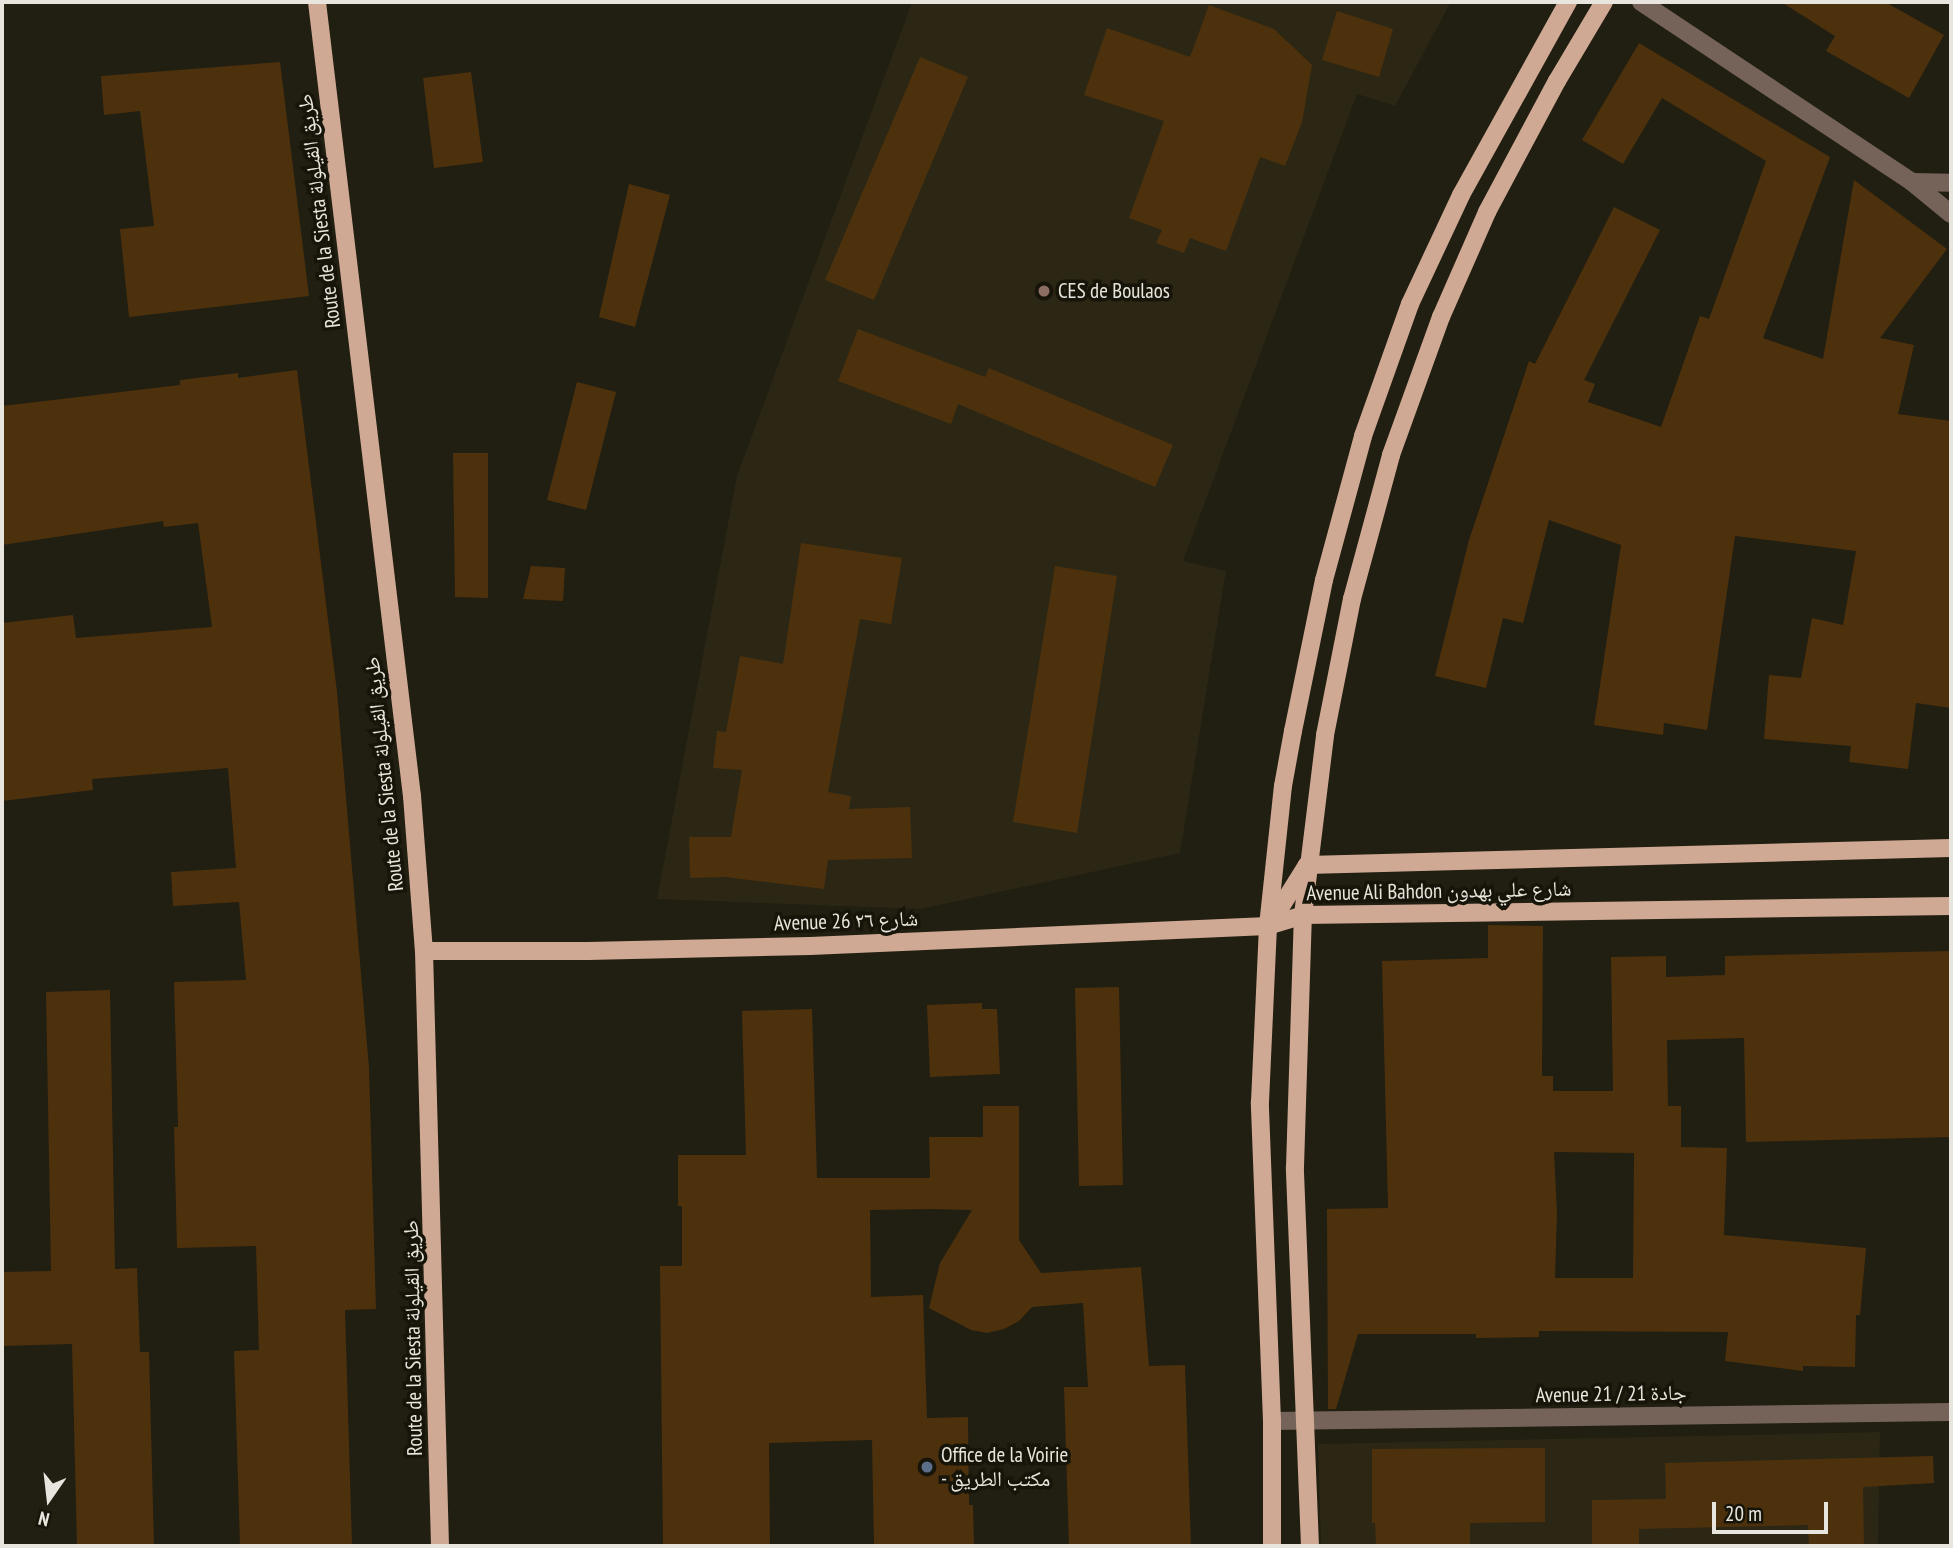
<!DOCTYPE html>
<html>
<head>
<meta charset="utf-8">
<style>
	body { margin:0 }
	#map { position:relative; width:1953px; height:1548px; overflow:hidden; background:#211e12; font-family:"PT Sans Narrow","Noto Naskh Arabic",sans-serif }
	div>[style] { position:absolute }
	.built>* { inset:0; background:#2b2714 }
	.building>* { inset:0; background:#4d310d }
	.minor>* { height:18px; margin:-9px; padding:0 9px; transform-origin:9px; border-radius:9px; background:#756359 }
	.major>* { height:18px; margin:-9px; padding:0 9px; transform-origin:9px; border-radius:9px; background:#cfa993 }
	.dots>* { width:19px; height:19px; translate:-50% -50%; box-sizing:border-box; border:4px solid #171509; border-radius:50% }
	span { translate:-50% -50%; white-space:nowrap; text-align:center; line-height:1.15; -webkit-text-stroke:7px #171509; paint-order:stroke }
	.street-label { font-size:21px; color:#e7e5dd }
	.poi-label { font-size:21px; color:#e7e5dd }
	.left { translate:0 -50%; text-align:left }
	.frame { position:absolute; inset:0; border:4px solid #e7e5dd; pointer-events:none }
	.north { position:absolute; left:14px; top:1464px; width:70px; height:70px; -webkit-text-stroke:5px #171509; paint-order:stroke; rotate:194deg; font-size:19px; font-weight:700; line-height:28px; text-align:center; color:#e7e5dd }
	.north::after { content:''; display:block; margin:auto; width:24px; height:32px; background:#e7e5dd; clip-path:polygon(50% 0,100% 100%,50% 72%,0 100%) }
	.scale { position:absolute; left:1712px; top:1502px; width:116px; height:32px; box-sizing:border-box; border:4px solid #e7e5dd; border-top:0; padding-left:9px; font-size:21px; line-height:24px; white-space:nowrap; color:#e7e5dd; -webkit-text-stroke:5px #171509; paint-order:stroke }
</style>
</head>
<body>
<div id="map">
	<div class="built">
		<i style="clip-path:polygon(912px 2px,1451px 2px,1395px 106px,1357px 94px,1183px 561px,1226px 571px,1180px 853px,921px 909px,657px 899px,737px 476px)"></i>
		<i style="clip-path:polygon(1880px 1432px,1878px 1546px,1321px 1546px,1318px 1444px)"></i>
	</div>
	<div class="building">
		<i style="clip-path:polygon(1781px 2px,1885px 2px,1944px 35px,1909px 98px,1826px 51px,1835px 36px)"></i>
		<i style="clip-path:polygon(1209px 5px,1274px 29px,1312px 65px,1302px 122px,1285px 166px,1260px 157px,1226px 251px,1190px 238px,1184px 253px,1156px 243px,1162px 230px,1129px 218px,1164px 121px,1084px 95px,1107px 28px,1190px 57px)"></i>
		<i style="clip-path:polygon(1337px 11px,1393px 29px,1379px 77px,1322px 60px)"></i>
		<i style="clip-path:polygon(1639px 43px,1830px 157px,1763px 338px,1823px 359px,1854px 180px,1947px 249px,1880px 338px,1914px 345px,1898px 414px,1951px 421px,1951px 708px,1916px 703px,1908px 769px,1849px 762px,1851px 746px,1764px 739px,1769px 675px,1801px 678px,1812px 618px,1843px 625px,1856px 551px,1735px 536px,1707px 730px,1664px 723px,1663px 735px,1594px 725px,1621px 545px,1549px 520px,1523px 623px,1503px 618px,1486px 688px,1435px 676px,1469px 540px,1529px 361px,1535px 364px,1614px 207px,1660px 230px,1584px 380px,1595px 384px,1588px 402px,1661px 427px,1700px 316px,1709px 319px,1766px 161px,1662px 98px,1623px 164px,1582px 140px)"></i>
		<i style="clip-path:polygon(920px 57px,968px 77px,874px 300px,825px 280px)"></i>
		<i style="clip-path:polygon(280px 62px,309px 296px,129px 317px,120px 229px,154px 226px,140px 111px,104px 115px,101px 76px)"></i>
		<i style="clip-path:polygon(471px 72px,483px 162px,434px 168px,423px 78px)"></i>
		<i style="clip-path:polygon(629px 184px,670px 195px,635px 327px,599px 317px)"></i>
		<i style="clip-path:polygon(858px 329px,985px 377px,989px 368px,1173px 445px,1155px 487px,958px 404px,951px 424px,838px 381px)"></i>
		<i style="clip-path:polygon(297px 370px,337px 692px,369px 1068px,376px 1309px,345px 1310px,352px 1546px,240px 1546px,234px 1351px,259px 1350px,256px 1246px,177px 1248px,174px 1127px,178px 1127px,174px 982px,246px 980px,239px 902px,173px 906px,171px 872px,236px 868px,228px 768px,92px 779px,93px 790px,2px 801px,2px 623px,73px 615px,76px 638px,212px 627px,198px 523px,164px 527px,163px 521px,2px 545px,2px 406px,180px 385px,180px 380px,238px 373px,238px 378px)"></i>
		<i style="clip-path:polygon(577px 382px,616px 392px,586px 510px,547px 500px)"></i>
		<i style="clip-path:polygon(453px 453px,488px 453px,488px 598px,455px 597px)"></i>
		<i style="clip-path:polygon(801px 543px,902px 558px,891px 624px,860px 619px,828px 792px,851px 796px,849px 809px,910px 807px,912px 858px,828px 860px,824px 889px,725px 877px,690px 878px,689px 837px,731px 837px,742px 770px,713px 768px,717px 731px,726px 732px,740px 656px,783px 664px)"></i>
		<i style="clip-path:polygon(531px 566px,565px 568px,563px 601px,523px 599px)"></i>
		<i style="clip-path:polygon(1055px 566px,1117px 576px,1077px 833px,1013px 822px)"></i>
		<i style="clip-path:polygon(evenodd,1488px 925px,1543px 926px,1542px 1076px,1553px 1076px,1553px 1091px,1613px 1091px,1611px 957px,1666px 956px,1666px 977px,1725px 975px,1725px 956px,1951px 951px,1951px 1137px,1746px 1142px,1744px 1038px,1667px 1040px,1668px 1106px,1681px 1106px,1681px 1147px,1727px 1148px,1724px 1235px,1866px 1248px,1860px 1315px,1856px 1315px,1855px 1367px,1803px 1366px,1803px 1371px,1725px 1361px,1728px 1332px,1539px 1331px,1539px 1337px,1476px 1338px,1476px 1334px,1358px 1334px,1336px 1409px,1328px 1409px,1327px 1209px,1388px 1208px,1382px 961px,1488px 958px,1488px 925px,1554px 1152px,1634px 1153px,1633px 1278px,1555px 1278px,1557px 1213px,1554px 1152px)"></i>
		<i style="clip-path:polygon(1119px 987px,1123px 1185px,1079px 1186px,1075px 988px)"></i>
		<i style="clip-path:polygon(110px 990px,115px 1269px,137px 1268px,140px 1352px,149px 1352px,154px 1546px,77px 1546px,72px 1344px,2px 1346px,2px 1272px,51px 1271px,46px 992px)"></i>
		<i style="clip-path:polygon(982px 1003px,982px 1009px,997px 1009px,1000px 1074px,930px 1077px,927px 1005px)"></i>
		<i style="clip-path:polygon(812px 1009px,817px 1178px,930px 1178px,929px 1137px,983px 1137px,983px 1106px,1019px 1106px,1019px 1240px,1041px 1273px,1141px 1267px,1149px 1366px,1185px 1365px,1191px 1546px,1069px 1546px,1064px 1387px,1088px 1387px,1083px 1303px,1032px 1307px,1019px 1321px,1004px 1329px,987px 1333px,971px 1330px,929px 1308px,940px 1263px,972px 1210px,930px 1209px,870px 1210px,871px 1297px,923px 1295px,927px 1418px,968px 1417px,969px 1505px,973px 1505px,974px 1546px,874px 1546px,872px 1440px,769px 1443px,770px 1546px,663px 1546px,660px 1266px,682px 1266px,682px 1206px,678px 1206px,678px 1155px,746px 1155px,742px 1011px)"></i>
		<i style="clip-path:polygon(1545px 1448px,1545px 1522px,1470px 1523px,1470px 1546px,1376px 1546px,1375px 1523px,1372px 1523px,1372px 1449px)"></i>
		<i style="clip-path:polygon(1933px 1456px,1934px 1483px,1863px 1487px,1864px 1546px,1809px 1546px,1808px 1525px,1639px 1529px,1639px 1546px,1592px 1546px,1592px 1500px,1666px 1499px,1665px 1463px)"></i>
	</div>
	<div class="minor">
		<i style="left:1641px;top:2px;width:325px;rotate:33.6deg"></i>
		<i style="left:1912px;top:182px;width:50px;rotate:39.4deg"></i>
		<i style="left:1912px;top:182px;width:39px;rotate:1deg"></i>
		<i style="left:1272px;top:1421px;width:679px;rotate:-0.76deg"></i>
	</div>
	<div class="major">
		<i style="left:317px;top:2px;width:800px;rotate:83.18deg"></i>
		<i style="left:412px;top:796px;width:155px;rotate:85.6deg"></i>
		<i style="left:424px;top:951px;width:595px;rotate:88.46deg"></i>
		<i style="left:1272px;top:921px;width:66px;rotate:-58deg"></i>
		<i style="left:1307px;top:865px;width:644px;rotate:-1.51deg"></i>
		<i style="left:424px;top:951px;width:164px"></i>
		<i style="left:588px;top:951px;width:222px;rotate:-1.3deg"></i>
		<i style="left:810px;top:946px;width:458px;rotate:-2.5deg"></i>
		<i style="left:1268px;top:926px;width:37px;rotate:-17deg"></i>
		<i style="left:1303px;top:915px;width:648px;rotate:-0.8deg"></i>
		<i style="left:1272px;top:1546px;width:125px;rotate:-90deg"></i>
		<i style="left:1272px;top:1421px;width:319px;rotate:-92.2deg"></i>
		<i style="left:1260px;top:1102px;width:176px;rotate:-87.4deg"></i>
		<i style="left:1268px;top:926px;width:141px;rotate:-83.9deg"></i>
		<i style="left:1283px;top:786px;width:56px;rotate:-79.7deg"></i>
		<i style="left:1293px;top:731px;width:154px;rotate:-78.4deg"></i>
		<i style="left:1324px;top:580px;width:149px;rotate:-74.8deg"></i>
		<i style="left:1363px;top:436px;width:140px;rotate:-70.4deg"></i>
		<i style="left:1410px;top:304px;width:120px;rotate:-64.9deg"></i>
		<i style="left:1461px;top:195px;width:221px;rotate:-61deg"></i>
		<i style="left:1310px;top:1546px;width:379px;rotate:-92.3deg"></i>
		<i style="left:1295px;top:1167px;width:252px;rotate:-88.2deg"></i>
		<i style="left:1303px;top:915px;width:181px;rotate:-83deg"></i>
		<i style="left:1325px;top:735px;width:139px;rotate:-78.8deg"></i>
		<i style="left:1352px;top:599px;width:149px;rotate:-74.8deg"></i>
		<i style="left:1391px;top:455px;width:147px;rotate:-70.1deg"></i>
		<i style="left:1441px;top:317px;width:115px;rotate:-66.3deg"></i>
		<i style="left:1487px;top:212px;width:149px;rotate:-61.9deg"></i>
		<i style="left:1557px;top:81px;width:92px;rotate:-59.3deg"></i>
	</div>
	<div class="dots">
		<i style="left:1044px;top:291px;background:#8d6e63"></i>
		<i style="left:927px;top:1467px;background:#5c6f8a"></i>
	</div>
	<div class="street-label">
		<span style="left:319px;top:211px;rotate:-97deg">Route de la Siesta طريق القيلولة</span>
		<span style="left:384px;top:774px;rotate:-96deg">Route de la Siesta طريق القيلولة</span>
		<span style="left:1439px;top:891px;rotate:-1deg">Avenue Ali Bahdon شارع علي بهدون</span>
		<span style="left:846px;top:921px;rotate:-2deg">Avenue 26 شارع ٢٦</span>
		<span style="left:413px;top:1338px;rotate:-91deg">Route de la Siesta طريق القيلولة</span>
		<span style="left:1611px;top:1394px;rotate:-1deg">Avenue 21 / جادة 21</span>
	</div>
	<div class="poi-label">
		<span class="left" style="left:1058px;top:291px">CES de Boulaos</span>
		<span class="left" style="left:941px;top:1467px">Office de la Voirie<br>- مكتب الطريق</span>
	</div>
	<div class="frame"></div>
	<div class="north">N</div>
	<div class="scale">20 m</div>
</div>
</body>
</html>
